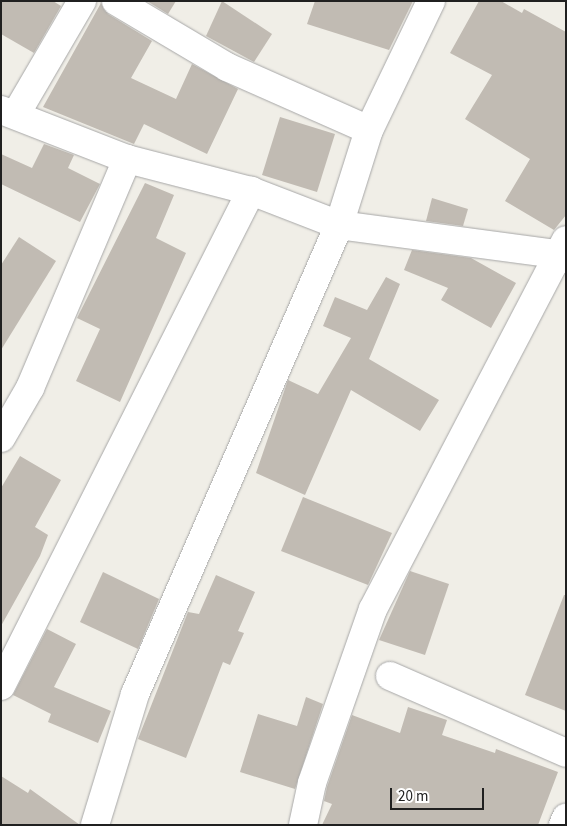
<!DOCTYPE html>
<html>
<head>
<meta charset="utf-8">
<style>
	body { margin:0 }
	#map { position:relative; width:567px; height:826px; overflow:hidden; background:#f0eee7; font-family:"Source Sans 3",sans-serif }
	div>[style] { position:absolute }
	.building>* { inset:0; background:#c1bbb3 }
	.roads { filter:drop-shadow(0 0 1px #a7a7a7) drop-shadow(0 0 1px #a7a7a7) }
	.street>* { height:28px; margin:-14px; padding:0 14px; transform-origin:14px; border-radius:14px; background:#fff }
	span { translate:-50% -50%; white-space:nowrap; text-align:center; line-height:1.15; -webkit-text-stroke:4px #fff; paint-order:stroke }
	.frame { position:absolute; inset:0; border:2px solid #202020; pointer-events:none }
	.scale { position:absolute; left:390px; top:788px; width:94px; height:22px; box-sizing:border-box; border:2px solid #202020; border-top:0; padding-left:6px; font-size:15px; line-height:18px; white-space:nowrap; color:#202020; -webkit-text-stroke:4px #fff; paint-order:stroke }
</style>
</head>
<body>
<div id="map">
	<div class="building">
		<i style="clip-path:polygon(1px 1px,53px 1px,61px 6px,34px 53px,1px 34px)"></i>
		<i style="clip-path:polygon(147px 1px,176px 1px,168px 14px)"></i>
		<i style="clip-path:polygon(222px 1px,272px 34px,254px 62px,206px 36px)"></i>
		<i style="clip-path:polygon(315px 1px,413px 1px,389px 50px,307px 24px)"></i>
		<i style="clip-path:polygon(479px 1px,501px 1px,522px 13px,524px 9px,566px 32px,566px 215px,554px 230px,505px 201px,530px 159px,465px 119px,492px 75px,450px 53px)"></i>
		<i style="clip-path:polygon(101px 3px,108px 14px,152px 41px,131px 78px,176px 99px,192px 64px,238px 89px,207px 154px,144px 124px,134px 144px,43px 107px)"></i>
		<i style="clip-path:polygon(280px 117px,335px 134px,317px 192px,262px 175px)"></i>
		<i style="clip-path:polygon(44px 144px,74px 155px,68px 168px,100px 184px,80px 222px,1px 184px,1px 154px,32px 168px)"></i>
		<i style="clip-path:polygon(145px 183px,174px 195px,156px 238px,186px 253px,120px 402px,76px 381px,100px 329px,77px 318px)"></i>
		<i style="clip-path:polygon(432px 198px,468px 209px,463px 226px,426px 221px)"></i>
		<i style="clip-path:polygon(19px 237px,56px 261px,1px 350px,1px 265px)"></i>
		<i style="clip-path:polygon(412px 250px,471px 258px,516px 283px,491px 328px,441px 300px,448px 288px,404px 270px)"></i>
		<i style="clip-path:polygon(386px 277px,400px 284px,369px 359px,439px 400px,420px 431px,351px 390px,305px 495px,256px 473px,288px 380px,318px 394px,351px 338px,323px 326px,335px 297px,367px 310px)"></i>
		<i style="clip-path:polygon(20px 456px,61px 480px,35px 527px,48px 535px,40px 556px,1px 626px,1px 488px)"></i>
		<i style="clip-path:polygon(303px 497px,392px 533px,368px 585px,281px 551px)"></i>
		<i style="clip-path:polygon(410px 571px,449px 584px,425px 655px,379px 640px)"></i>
		<i style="clip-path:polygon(103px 572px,159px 599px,138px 649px,80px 622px)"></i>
		<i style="clip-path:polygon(216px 575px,255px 592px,238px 631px,244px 633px,230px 665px,223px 662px,186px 758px,138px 739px,188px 612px,199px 614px)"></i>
		<i style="clip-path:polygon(564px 595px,566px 595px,566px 711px,525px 695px)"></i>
		<i style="clip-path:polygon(47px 629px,76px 644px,54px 687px,111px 711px,98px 743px,48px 722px,51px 714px,13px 695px)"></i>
		<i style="clip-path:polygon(306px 697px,323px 704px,295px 789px,240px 772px,258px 714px,297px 726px)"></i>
		<i style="clip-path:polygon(408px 707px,447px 720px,442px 735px,495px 753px,496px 749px,558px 772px,538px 825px,322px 825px,332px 804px,324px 801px,327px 787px,352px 715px,400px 733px)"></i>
		<i style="clip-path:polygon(1px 776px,28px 793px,30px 789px,80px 825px,1px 825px)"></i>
	</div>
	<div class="roads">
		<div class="street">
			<i style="left:116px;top:1px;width:129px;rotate:30.7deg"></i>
			<i style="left:227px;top:67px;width:155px;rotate:23.9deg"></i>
			<i style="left:1px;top:110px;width:135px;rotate:21.3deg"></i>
			<i style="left:127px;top:159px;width:128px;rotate:14.5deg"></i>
			<i style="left:251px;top:191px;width:94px;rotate:21.1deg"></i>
			<i style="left:339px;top:225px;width:100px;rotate:-72.5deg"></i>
			<i style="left:369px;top:130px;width:143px;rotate:-64.3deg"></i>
			<i style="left:16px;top:114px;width:131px;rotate:-59.7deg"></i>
			<i style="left:1px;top:438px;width:58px;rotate:-59.9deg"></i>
			<i style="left:30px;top:388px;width:249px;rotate:-67deg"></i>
			<i style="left:390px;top:676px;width:192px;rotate:23.6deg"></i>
			<i style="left:1px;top:686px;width:555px;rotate:-63.2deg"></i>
			<i style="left:95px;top:825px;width:137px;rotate:-73deg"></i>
			<i style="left:135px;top:694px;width:511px;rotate:-66.49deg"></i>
			<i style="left:339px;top:225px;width:220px;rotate:7.6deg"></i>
			<i style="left:557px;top:254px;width:10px;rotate:29deg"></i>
			<i style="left:303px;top:825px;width:43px;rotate:-77.9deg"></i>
			<i style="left:312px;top:783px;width:184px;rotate:-70.7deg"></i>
			<i style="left:373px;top:609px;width:416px;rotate:-62.4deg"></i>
			<i style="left:563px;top:825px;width:8px;rotate:-67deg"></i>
		</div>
	</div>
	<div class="frame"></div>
	<div class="scale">20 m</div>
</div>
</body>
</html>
